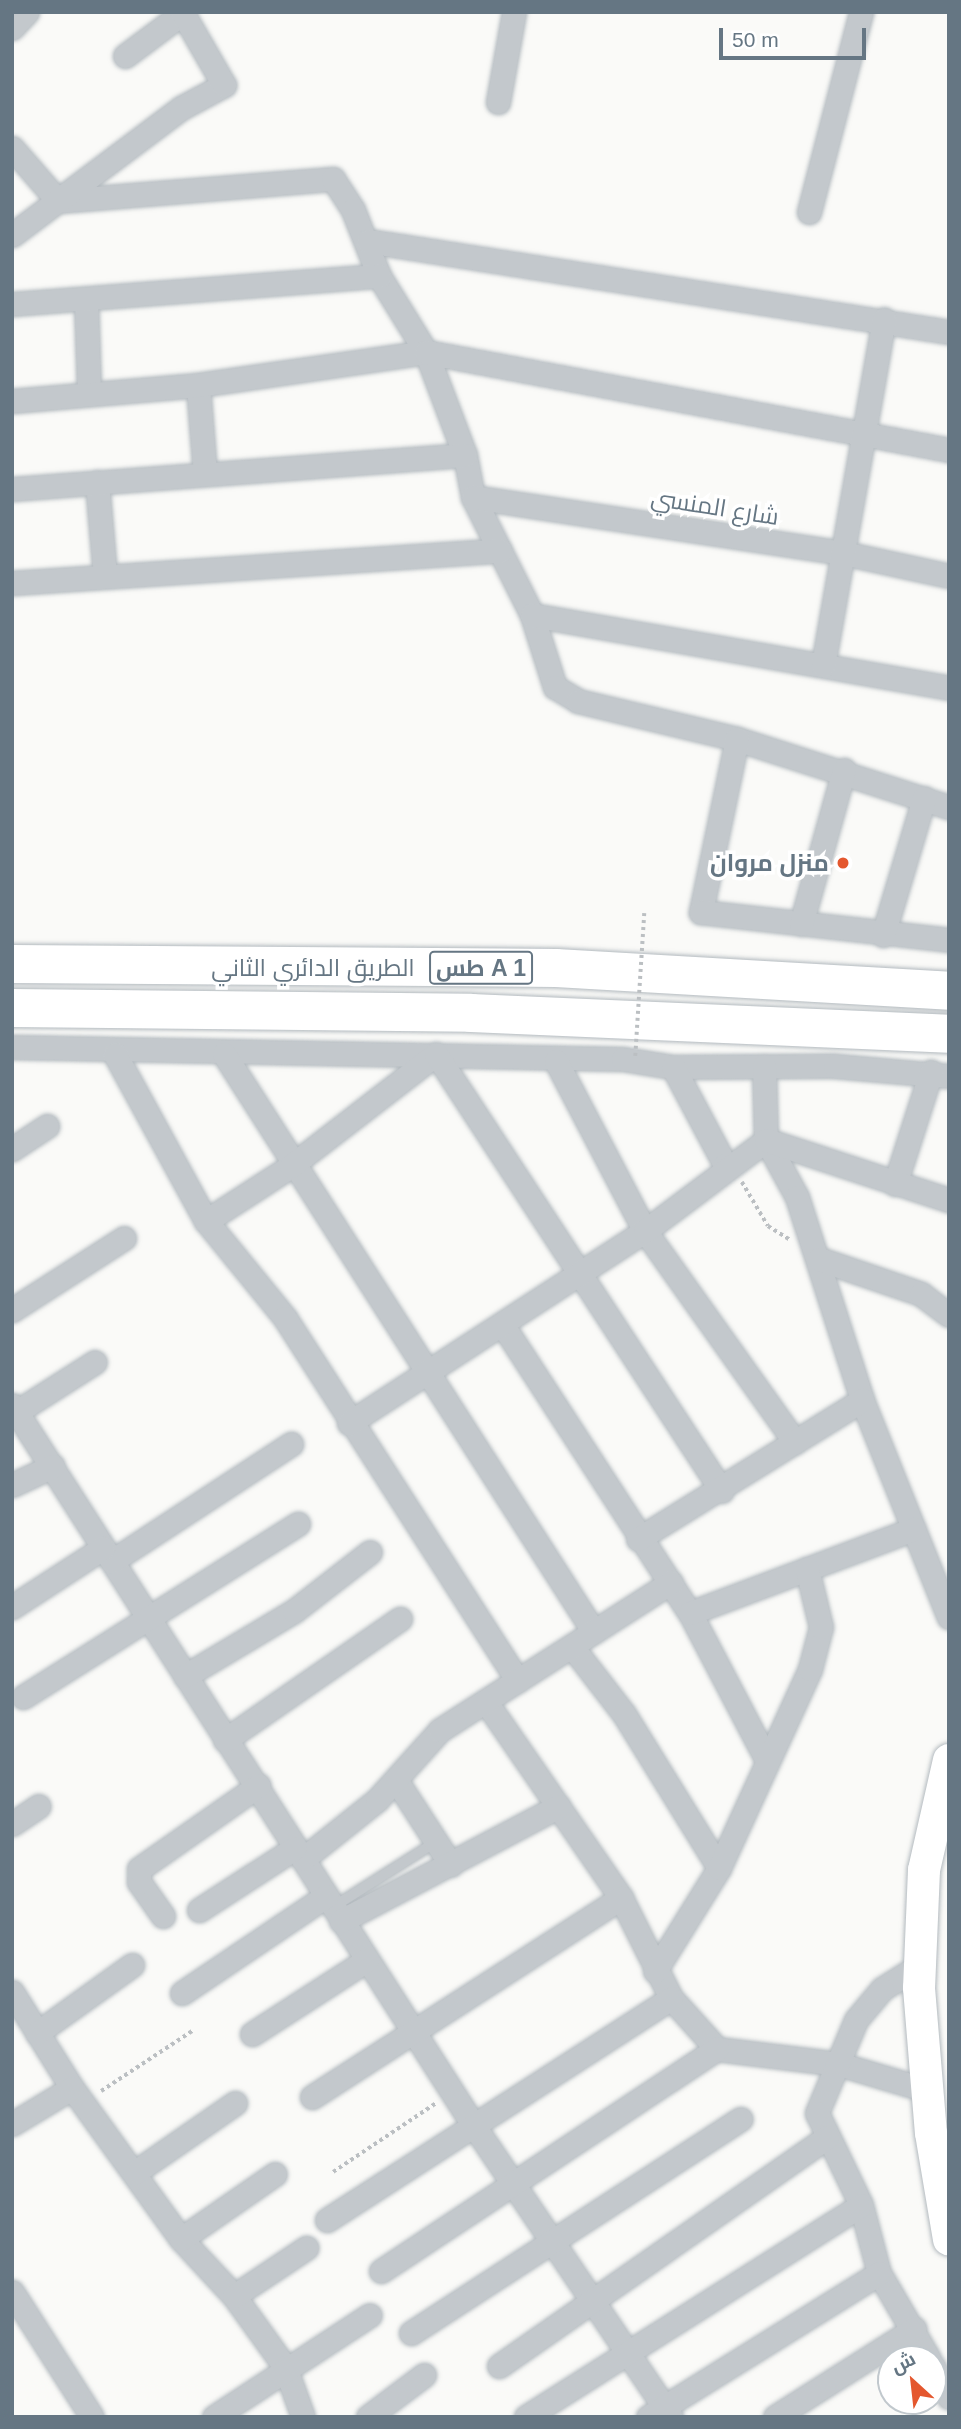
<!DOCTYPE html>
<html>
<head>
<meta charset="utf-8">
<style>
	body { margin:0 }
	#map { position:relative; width:961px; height:2429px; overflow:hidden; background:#fafaf8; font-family:Helvetica,Cairo,sans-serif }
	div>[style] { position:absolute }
	.path>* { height:3.5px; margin-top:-1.75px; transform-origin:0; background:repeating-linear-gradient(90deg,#bbbfc2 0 3.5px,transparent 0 7px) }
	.roads { filter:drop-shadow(0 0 2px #b3babf) drop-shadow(0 0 2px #b3babf) }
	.lane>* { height:10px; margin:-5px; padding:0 5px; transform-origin:5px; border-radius:5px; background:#c3c8cc }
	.street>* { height:23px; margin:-11.5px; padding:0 11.5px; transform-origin:11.5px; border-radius:11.5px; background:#c3c8cc }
	.secondary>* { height:32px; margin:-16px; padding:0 16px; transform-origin:16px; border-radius:16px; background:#fff }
	.highway>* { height:38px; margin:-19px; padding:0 19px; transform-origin:19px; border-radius:19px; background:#fff }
	.path-bridge>* { height:3.5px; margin-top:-1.75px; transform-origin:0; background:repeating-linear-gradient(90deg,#bbbfc2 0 3.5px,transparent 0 7px) }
	.dots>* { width:19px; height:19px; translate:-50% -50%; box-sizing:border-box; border:4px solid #fff; border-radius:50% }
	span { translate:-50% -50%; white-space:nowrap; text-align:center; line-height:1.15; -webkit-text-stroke:7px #fff; paint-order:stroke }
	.shield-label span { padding:2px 5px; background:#fff; border:2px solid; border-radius:5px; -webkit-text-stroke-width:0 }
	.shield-label { font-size:23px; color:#657683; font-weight:700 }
	.street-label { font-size:24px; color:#657683 }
	.poi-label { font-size:24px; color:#657683; font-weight:700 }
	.right { translate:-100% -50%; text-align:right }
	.frame { position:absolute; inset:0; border:14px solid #657683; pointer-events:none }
	.north { position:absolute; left:877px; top:2345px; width:70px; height:70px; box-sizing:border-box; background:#fff; border:2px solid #c1c8cd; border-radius:50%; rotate:333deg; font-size:19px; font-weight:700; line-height:28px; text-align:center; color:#657683 }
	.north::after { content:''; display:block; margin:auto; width:24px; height:32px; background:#e4572e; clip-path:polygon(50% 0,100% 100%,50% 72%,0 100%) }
	.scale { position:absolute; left:719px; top:28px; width:147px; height:32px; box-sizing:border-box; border:4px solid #657683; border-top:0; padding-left:9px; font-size:21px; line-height:24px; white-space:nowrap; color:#657683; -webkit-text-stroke:5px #fff; paint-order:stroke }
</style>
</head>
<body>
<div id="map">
	<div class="path">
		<i style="left:742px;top:1182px;width:51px;rotate:59.4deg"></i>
		<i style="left:768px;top:1226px;width:26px;rotate:32deg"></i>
		<i style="left:101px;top:2091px;width:109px;rotate:-33.4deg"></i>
		<i style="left:333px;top:2172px;width:124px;rotate:-33.8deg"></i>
	</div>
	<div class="roads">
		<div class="lane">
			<i style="left:333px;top:1907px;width:122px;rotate:-32.3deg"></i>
		</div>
		<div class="street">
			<i style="left:12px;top:28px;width:22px;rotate:-47deg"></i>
			<i style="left:125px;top:56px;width:74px;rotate:-36.7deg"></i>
			<i style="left:498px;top:102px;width:91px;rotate:-79.9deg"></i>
			<i style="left:12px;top:148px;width:70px;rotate:49deg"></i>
			<i style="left:58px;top:201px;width:276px;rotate:-4.6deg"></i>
			<i style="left:333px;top:179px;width:37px;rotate:57deg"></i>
			<i style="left:353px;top:210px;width:71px;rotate:68.5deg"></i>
			<i style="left:379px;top:276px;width:89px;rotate:58.3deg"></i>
			<i style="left:426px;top:352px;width:110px;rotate:69.3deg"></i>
			<i style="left:465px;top:455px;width:43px;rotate:79.2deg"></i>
			<i style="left:473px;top:497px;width:132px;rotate:63.4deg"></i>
			<i style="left:532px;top:615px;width:76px;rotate:72.3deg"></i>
			<i style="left:555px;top:687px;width:27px;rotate:31deg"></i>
			<i style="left:578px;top:701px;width:163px;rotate:13.4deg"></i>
			<i style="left:737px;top:739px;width:223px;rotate:17.8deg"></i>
			<i style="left:809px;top:212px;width:207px;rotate:-75.4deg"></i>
			<i style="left:12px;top:235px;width:211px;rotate:-36.9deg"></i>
			<i style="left:181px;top:108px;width:49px;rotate:-28.1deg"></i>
			<i style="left:224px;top:85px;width:84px;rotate:-119.9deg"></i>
			<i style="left:368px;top:241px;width:588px;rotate:8.9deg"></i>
			<i style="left:86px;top:300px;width:92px;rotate:88.1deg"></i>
			<i style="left:12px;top:304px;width:368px;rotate:-4.4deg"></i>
			<i style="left:198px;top:385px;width:89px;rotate:85.5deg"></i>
			<i style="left:12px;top:401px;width:187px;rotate:-4.9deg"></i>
			<i style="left:198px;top:385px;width:230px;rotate:-8.2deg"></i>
			<i style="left:426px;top:352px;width:532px;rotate:10.61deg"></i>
			<i style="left:97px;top:482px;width:93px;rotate:85.1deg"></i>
			<i style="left:12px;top:489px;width:454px;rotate:-4.3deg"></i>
			<i style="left:473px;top:497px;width:374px;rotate:8.6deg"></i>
			<i style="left:843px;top:553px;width:108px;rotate:12.2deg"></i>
			<i style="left:12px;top:583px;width:489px;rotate:-3.8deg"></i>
			<i style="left:532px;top:615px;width:423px;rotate:9.9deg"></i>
			<i style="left:823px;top:665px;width:351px;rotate:-80deg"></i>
			<i style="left:737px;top:739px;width:177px;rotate:101.8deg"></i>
			<i style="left:701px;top:912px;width:250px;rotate:6.4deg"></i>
			<i style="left:801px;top:924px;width:160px;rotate:-74.4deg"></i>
			<i style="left:883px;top:935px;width:143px;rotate:-73.3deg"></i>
			<i style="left:12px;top:1047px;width:611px;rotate:1.13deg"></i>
			<i style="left:623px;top:1059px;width:51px;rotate:9.1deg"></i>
			<i style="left:673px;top:1067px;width:162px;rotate:-0.4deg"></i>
			<i style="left:835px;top:1066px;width:114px;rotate:5deg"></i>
			<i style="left:115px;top:1054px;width:190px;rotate:61.4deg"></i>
			<i style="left:206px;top:1221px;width:125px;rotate:50.8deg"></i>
			<i style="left:285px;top:1318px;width:431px;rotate:57.3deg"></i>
			<i style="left:224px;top:1054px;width:686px;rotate:57.38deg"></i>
			<i style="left:556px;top:1061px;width:192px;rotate:62.4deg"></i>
			<i style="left:645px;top:1231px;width:259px;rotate:54.6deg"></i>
			<i style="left:764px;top:1066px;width:74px;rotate:88.5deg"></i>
			<i style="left:766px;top:1140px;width:65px;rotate:61.5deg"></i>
			<i style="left:797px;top:1197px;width:213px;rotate:72.2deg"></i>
			<i style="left:862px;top:1400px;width:234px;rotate:68.2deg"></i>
			<i style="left:673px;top:1067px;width:111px;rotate:62deg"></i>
			<i style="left:725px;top:1165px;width:7px"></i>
			<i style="left:12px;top:1149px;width:42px;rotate:-33.3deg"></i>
			<i style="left:895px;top:1184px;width:118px;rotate:-72.2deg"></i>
			<i style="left:206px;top:1221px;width:101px;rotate:-32.9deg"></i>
			<i style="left:291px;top:1166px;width:183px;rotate:-37.7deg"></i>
			<i style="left:436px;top:1054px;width:522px;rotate:56.8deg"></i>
			<i style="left:819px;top:1259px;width:108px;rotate:18.9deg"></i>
			<i style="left:921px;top:1294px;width:35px;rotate:37deg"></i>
			<i style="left:12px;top:1310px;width:133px;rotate:-32.7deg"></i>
			<i style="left:502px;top:1324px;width:345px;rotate:57deg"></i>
			<i style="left:690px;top:1613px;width:166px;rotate:62.4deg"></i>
			<i style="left:12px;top:1405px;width:856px;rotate:57.35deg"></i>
			<i style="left:474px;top:2126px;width:351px;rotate:55.9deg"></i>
			<i style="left:18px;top:1411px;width:91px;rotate:-32.5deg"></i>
			<i style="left:349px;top:1423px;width:353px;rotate:-33deg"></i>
			<i style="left:645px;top:1231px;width:151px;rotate:-36.9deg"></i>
			<i style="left:766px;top:1140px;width:193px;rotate:18.2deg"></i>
			<i style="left:12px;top:1485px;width:45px;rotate:-24.9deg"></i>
			<i style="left:638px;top:1539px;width:264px;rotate:-31.8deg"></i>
			<i style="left:112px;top:1561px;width:214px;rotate:-33.2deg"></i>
			<i style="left:12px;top:1607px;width:108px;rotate:-33deg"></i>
			<i style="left:690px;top:1613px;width:239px;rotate:-20.6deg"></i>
			<i style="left:573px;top:1648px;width:83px;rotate:52.3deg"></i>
			<i style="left:624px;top:1714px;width:181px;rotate:58.3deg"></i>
			<i style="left:185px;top:1676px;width:127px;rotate:-30.8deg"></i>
			<i style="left:294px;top:1611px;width:96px;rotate:-37.8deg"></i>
			<i style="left:23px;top:1697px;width:325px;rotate:-32.2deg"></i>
			<i style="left:486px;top:1702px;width:238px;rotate:55.4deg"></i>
			<i style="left:621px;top:1898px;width:112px;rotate:63.4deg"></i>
			<i style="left:671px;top:1998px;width:69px;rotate:48deg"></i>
			<i style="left:717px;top:2049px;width:123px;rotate:7deg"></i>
			<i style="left:839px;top:2064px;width:91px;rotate:16.6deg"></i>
			<i style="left:225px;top:1740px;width:213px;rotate:-34.7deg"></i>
			<i style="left:396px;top:1780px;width:101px;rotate:57.1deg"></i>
			<i style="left:12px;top:1824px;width:32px;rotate:-34deg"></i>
			<i style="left:303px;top:1859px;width:95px;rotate:-38.6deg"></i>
			<i style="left:377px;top:1800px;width:94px;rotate:-48deg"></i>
			<i style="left:440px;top:1730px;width:274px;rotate:-32.6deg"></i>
			<i style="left:199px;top:1910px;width:114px;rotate:-32.9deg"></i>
			<i style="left:163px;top:1916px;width:42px;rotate:-125.2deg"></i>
			<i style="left:139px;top:1882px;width:13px;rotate:-90deg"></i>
			<i style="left:139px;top:1869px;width:146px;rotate:-35deg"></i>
			<i style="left:341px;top:1921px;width:246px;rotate:-27.8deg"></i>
			<i style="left:920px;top:1965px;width:45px;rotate:147.7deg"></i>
			<i style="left:882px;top:1989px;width:40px;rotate:130deg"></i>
			<i style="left:856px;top:2020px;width:101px;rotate:112.8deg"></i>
			<i style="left:817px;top:2113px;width:102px;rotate:64.4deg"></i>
			<i style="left:861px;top:2205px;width:70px;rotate:75.2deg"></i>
			<i style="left:879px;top:2273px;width:99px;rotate:59.8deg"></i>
			<i style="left:655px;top:1971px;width:121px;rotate:-58.1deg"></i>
			<i style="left:719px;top:1868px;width:219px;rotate:-65.4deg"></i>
			<i style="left:810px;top:1669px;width:43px;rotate:-75.3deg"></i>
			<i style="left:821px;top:1627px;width:60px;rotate:-103.6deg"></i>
			<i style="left:12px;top:1992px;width:113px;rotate:58deg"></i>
			<i style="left:72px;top:2088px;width:186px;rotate:54.2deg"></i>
			<i style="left:181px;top:2239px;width:78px;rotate:47.1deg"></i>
			<i style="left:234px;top:2296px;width:87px;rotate:54.3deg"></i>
			<i style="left:285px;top:2367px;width:53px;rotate:70.2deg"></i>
			<i style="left:182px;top:1993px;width:174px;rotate:-34deg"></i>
			<i style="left:37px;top:2033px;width:117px;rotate:-35.6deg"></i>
			<i style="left:252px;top:2034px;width:137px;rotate:-32.8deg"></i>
			<i style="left:312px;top:2097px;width:368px;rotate:-32.8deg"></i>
			<i style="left:12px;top:2124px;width:70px;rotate:-31deg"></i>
			<i style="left:134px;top:2173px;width:123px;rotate:-34.7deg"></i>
			<i style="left:327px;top:2220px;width:409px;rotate:-32.8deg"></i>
			<i style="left:181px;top:2239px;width:114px;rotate:-34.7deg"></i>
			<i style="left:381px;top:2271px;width:403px;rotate:-33.5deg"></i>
			<i style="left:12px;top:2292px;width:148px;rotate:57.4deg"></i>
			<i style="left:234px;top:2296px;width:87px;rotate:-33.7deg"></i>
			<i style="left:411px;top:2333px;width:393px;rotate:-33deg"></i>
			<i style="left:499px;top:2366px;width:400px;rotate:-34.9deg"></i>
			<i style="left:933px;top:2366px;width:35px;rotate:63deg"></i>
			<i style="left:214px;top:2417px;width:186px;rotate:-33.2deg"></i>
			<i style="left:368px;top:2417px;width:70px;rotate:-36.9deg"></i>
			<i style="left:526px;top:2417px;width:396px;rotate:-32.3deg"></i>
			<i style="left:648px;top:2417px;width:272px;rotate:-31.9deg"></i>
			<i style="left:775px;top:2417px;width:165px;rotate:-32.3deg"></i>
		</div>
		<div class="secondary">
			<i style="left:949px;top:1760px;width:113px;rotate:102.8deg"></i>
			<i style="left:924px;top:1870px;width:118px;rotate:92.4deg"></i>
			<i style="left:919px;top:1988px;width:145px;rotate:85.3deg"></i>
			<i style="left:931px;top:2133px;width:108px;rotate:80.4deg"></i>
		</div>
		<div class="highway">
			<i style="left:12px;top:964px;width:544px;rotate:0.42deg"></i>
			<i style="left:556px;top:968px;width:394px;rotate:3.3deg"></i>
			<i style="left:12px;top:1008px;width:459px;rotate:0.6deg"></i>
			<i style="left:471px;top:1013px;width:478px;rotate:2.5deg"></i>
		</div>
	</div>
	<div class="path-bridge">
		<i style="left:635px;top:1056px;width:143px;rotate:-86.4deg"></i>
	</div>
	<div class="dots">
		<i style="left:843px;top:863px;background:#e4572e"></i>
	</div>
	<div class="shield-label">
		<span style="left:481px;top:968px">طس A 1</span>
	</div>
	<div class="street-label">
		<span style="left:715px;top:507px;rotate:9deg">شارع المنسي</span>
		<span style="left:313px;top:968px">الطريق الدائري الثاني</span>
	</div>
	<div class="poi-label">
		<span class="right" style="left:829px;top:863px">منزل مروان</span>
	</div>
	<div class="frame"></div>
	<div class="north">ش</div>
	<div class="scale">50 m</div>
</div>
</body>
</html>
